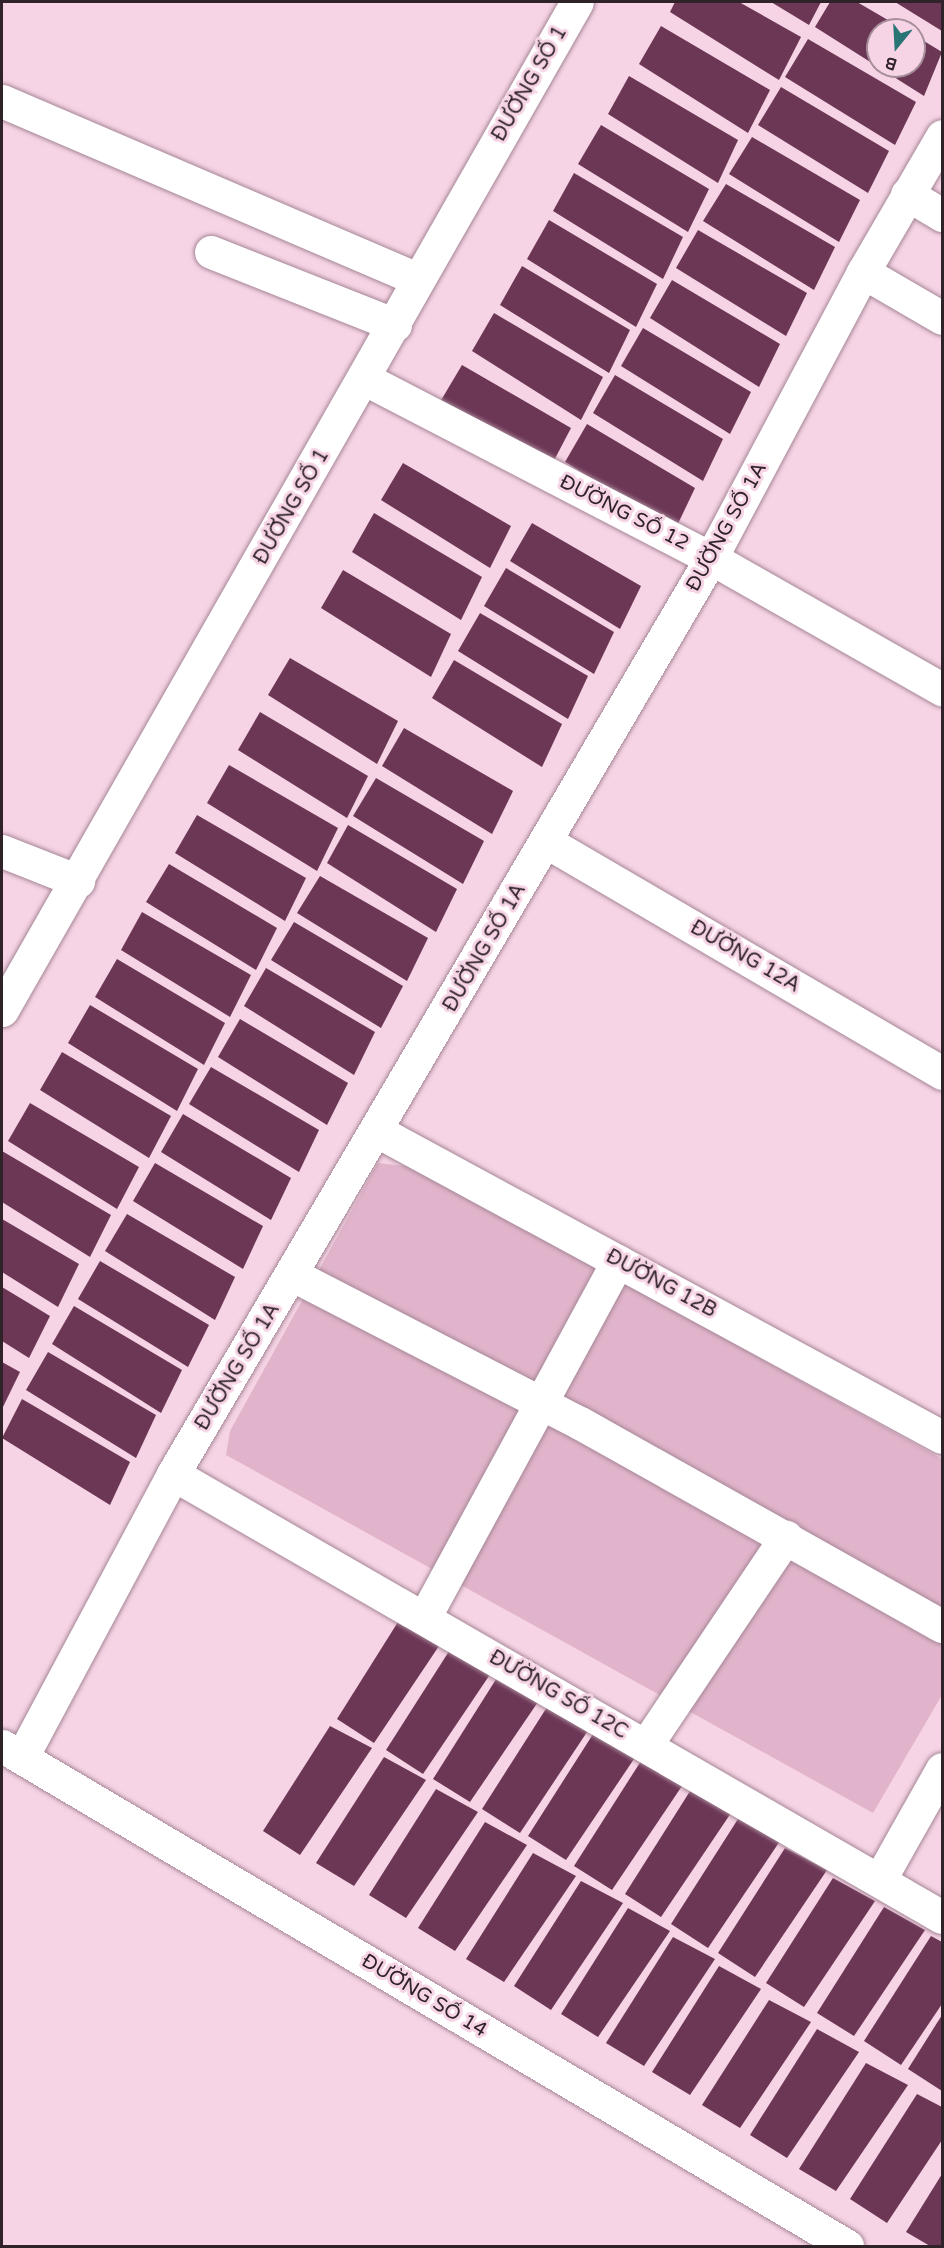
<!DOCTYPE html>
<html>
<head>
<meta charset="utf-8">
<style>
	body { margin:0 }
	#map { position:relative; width:944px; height:2248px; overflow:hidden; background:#f6d4e5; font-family:"Varela Round",sans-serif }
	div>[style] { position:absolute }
	.green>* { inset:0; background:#e1b4cb }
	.building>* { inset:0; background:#6c3655 }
	.roads { filter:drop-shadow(0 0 2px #a58696) drop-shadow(0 0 2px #a58696) }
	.minor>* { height:33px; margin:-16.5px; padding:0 16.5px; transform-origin:16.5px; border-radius:16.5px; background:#fff }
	span { translate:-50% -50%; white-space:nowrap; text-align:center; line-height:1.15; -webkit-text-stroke:6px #f6d4e5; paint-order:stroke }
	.street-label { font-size:20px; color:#2f2229 }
	.frame { position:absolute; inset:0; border:3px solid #2f2229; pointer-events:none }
	.north { position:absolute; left:866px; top:18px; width:60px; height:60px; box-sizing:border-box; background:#f6d4e5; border:2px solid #a68d9a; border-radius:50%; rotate:198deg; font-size:16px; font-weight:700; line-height:24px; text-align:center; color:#2f2229 }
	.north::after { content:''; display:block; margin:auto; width:21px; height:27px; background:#297474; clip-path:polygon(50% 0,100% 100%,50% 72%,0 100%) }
</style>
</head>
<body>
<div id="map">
	<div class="green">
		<i style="clip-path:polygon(378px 1163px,414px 1167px,942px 1459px,942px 1695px,873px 1813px,226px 1455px,230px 1431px)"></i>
	</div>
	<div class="building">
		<i style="clip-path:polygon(675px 2px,739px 2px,801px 37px,779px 80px,670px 12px)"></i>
		<i style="clip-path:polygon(771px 2px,821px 2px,809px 25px)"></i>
		<i style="clip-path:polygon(830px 2px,857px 2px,905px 30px,878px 30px,878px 66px,914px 66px,914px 35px,942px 52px,924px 96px,815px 27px)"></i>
		<i style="clip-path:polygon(895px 2px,942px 2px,942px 31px)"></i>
		<i style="clip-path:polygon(661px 26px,770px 90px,748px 133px,639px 64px)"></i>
		<i style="clip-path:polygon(808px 39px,916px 102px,895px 145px,785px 77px)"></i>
		<i style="clip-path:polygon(629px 76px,738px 140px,718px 183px,608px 114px)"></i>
		<i style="clip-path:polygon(781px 87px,889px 151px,868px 193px,758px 125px)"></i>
		<i style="clip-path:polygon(601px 125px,709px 189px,688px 232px,578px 164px)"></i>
		<i style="clip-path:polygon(752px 137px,860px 200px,839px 242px,729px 174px)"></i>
		<i style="clip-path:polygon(574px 173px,683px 237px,663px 279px,553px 211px)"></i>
		<i style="clip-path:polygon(726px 184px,835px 247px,814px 290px,703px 221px)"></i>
		<i style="clip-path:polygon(549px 220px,657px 284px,636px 327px,527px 259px)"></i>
		<i style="clip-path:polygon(698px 230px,807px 293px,786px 336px,676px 268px)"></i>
		<i style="clip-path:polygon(522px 266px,630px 330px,609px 373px,500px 305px)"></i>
		<i style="clip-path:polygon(672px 280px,780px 344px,759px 387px,650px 318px)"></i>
		<i style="clip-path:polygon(494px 313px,603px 377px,581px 420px,472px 351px)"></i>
		<i style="clip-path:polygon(643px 328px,751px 392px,730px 434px,621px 366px)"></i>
		<i style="clip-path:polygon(462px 365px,571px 428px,549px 470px,440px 402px)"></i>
		<i style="clip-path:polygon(615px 375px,723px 439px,703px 481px,593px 413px)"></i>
		<i style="clip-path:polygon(587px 424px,695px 488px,675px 530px,565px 462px)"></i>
		<i style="clip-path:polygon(403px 463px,511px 526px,490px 568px,381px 500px)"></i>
		<i style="clip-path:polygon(374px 513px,482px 577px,461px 620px,352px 552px)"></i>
		<i style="clip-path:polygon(532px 523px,641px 586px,620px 629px,510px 561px)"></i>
		<i style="clip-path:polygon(506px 568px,614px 632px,594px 674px,484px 606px)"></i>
		<i style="clip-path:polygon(343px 570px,451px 634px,431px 677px,321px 608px)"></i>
		<i style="clip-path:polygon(480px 613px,588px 676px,568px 719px,458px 651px)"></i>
		<i style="clip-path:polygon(290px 658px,398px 721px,377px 764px,268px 695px)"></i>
		<i style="clip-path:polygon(454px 660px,562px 724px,542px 767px,432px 698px)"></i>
		<i style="clip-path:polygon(260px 712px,368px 776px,347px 818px,238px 750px)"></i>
		<i style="clip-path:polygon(404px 728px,513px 791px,492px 834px,382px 766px)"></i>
		<i style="clip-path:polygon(229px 765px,338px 828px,317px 871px,207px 803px)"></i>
		<i style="clip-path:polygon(376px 778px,484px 841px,463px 884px,353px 816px)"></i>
		<i style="clip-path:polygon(197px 815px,306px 878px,285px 921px,175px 853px)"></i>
		<i style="clip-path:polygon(348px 825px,457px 889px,436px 932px,327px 863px)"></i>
		<i style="clip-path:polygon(169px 864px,277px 928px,256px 970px,146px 902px)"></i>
		<i style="clip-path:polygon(320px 876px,428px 938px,407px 981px,297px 913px)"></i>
		<i style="clip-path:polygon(142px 912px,251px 975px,230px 1017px,121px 950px)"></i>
		<i style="clip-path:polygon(294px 922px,403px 986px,381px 1028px,271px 960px)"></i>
		<i style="clip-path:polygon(117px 959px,225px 1023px,204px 1065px,95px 997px)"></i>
		<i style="clip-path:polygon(266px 968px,375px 1032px,354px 1075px,244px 1006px)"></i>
		<i style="clip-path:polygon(90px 1005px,198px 1069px,177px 1111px,68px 1043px)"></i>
		<i style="clip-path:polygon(240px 1019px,348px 1083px,327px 1125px,218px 1057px)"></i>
		<i style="clip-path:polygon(62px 1052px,171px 1116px,149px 1158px,40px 1090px)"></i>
		<i style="clip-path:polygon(211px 1067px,319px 1130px,299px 1172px,189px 1104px)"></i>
		<i style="clip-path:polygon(30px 1103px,139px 1167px,117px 1209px,8px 1141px)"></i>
		<i style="clip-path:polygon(183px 1114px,291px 1178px,271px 1220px,161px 1152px)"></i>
		<i style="clip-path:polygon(2px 1151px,111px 1215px,90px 1257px,2px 1202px)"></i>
		<i style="clip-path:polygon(155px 1163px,263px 1226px,243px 1269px,133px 1201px)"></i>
		<i style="clip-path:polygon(127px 1214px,235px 1277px,215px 1320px,105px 1251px)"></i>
		<i style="clip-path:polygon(2px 1219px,79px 1264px,58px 1307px,2px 1272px)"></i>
		<i style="clip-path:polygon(100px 1261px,209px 1325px,188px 1367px,78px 1299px)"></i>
		<i style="clip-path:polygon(2px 1287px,50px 1316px,29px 1358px,2px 1341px)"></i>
		<i style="clip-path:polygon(74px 1306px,182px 1370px,161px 1413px,52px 1344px)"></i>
		<i style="clip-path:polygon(48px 1352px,156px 1415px,136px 1458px,26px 1390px)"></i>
		<i style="clip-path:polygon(2px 1362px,20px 1372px,2px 1409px)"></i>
		<i style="clip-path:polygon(22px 1399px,130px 1462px,110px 1505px,2px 1438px)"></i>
		<i style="clip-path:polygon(403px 1614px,445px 1637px,374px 1743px,337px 1719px)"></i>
		<i style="clip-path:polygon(453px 1645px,495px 1667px,423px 1774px,386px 1750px)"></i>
		<i style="clip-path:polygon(500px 1673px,542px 1696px,470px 1802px,433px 1779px)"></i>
		<i style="clip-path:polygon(549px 1704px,591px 1726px,520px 1833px,482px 1809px)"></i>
		<i style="clip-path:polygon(330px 1726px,372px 1748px,300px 1855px,263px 1831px)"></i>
		<i style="clip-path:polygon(595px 1731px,638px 1753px,566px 1860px,528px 1836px)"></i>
		<i style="clip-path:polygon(384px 1757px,426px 1780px,354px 1886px,316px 1863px)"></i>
		<i style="clip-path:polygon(641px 1761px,684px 1783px,612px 1890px,574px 1866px)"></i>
		<i style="clip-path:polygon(692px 1788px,733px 1810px,661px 1917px,625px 1894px)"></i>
		<i style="clip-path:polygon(436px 1789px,478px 1812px,406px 1918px,369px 1895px)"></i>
		<i style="clip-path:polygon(738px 1819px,780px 1841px,708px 1948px,671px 1924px)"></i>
		<i style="clip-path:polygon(485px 1822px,527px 1845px,455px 1951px,418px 1928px)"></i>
		<i style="clip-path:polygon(785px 1848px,827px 1870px,755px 1977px,718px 1953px)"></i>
		<i style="clip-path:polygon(533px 1853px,576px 1876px,504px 1982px,466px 1959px)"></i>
		<i style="clip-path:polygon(833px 1878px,875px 1901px,804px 2007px,766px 1983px)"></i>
		<i style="clip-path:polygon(581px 1881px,623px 1903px,551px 2010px,514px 1986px)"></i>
		<i style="clip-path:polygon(884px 1907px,925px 1930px,854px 2036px,817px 2013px)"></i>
		<i style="clip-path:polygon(628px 1908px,670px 1931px,598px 2037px,561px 2014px)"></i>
		<i style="clip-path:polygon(931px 1936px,942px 1942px,942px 2004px,901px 2065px,864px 2041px)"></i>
		<i style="clip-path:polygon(673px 1937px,715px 1959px,644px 2066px,606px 2043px)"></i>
		<i style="clip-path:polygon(719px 1966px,761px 1989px,690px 2095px,652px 2072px)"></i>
		<i style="clip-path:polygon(769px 2000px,811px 2022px,740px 2128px,702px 2105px)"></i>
		<i style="clip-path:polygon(942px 2015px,942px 2091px,908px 2069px)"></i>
		<i style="clip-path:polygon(817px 2029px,859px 2052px,787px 2158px,750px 2135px)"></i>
		<i style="clip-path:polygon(866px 2063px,908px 2085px,836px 2191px,799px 2169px)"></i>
		<i style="clip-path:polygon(917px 2094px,942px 2107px,942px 2140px,887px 2223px,850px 2199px)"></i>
		<i style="clip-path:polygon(942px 2174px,942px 2246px,930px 2246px,906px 2232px)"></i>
	</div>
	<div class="roads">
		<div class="minor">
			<i style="left:2px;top:101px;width:452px;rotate:23.2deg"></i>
			<i style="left:907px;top:194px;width:41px;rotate:31deg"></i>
			<i style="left:211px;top:252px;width:198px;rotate:21.6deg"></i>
			<i style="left:863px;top:272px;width:91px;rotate:30.2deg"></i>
			<i style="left:365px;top:379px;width:390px;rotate:27.4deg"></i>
			<i style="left:711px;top:558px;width:266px;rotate:29.6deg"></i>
			<i style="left:547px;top:842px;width:458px;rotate:30.3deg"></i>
			<i style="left:2px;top:851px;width:82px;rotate:21.5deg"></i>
			<i style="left:2px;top:1010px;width:1160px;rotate:-60.3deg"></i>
			<i style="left:379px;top:1132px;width:640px;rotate:28.45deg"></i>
			<i style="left:293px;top:1275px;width:323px;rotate:27.3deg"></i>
			<i style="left:580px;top:1423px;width:415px;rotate:29.3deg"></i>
			<i style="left:173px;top:1474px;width:887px;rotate:29.95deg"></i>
			<i style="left:424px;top:1618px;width:406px;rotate:-61.5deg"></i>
			<i style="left:646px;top:1745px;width:251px;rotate:-56.1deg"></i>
			<i style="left:2px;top:1746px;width:982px;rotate:30.61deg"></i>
			<i style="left:22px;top:1757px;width:321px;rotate:-61.9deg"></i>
			<i style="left:173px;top:1474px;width:1062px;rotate:-59.57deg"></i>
			<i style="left:711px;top:558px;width:324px;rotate:-62deg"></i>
			<i style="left:863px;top:272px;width:157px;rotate:-59.8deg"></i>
			<i style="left:880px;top:1879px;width:126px;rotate:-60.6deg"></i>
		</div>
	</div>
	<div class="street-label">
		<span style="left:530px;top:84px;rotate:-60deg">ĐƯỜNG SỐ 1</span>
		<span style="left:292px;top:507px;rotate:-60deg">ĐƯỜNG SỐ 1</span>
		<span style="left:624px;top:513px;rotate:27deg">ĐƯỜNG SỐ 12</span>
		<span style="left:727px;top:527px;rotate:-61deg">ĐƯỜNG SỐ 1A</span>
		<span style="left:485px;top:948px;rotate:-60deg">ĐƯỜNG SỐ 1A</span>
		<span style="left:745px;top:957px;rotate:30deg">ĐƯỜNG 12A</span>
		<span style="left:661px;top:1284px;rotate:28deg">ĐƯỜNG 12B</span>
		<span style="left:238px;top:1367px;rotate:-59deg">ĐƯỜNG SỐ 1A</span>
		<span style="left:558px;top:1695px;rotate:30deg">ĐƯỜNG SỐ 12C</span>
		<span style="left:424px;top:1996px;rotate:31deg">ĐƯỜNG SỐ 14</span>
	</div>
	<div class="frame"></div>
	<div class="north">B</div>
</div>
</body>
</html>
